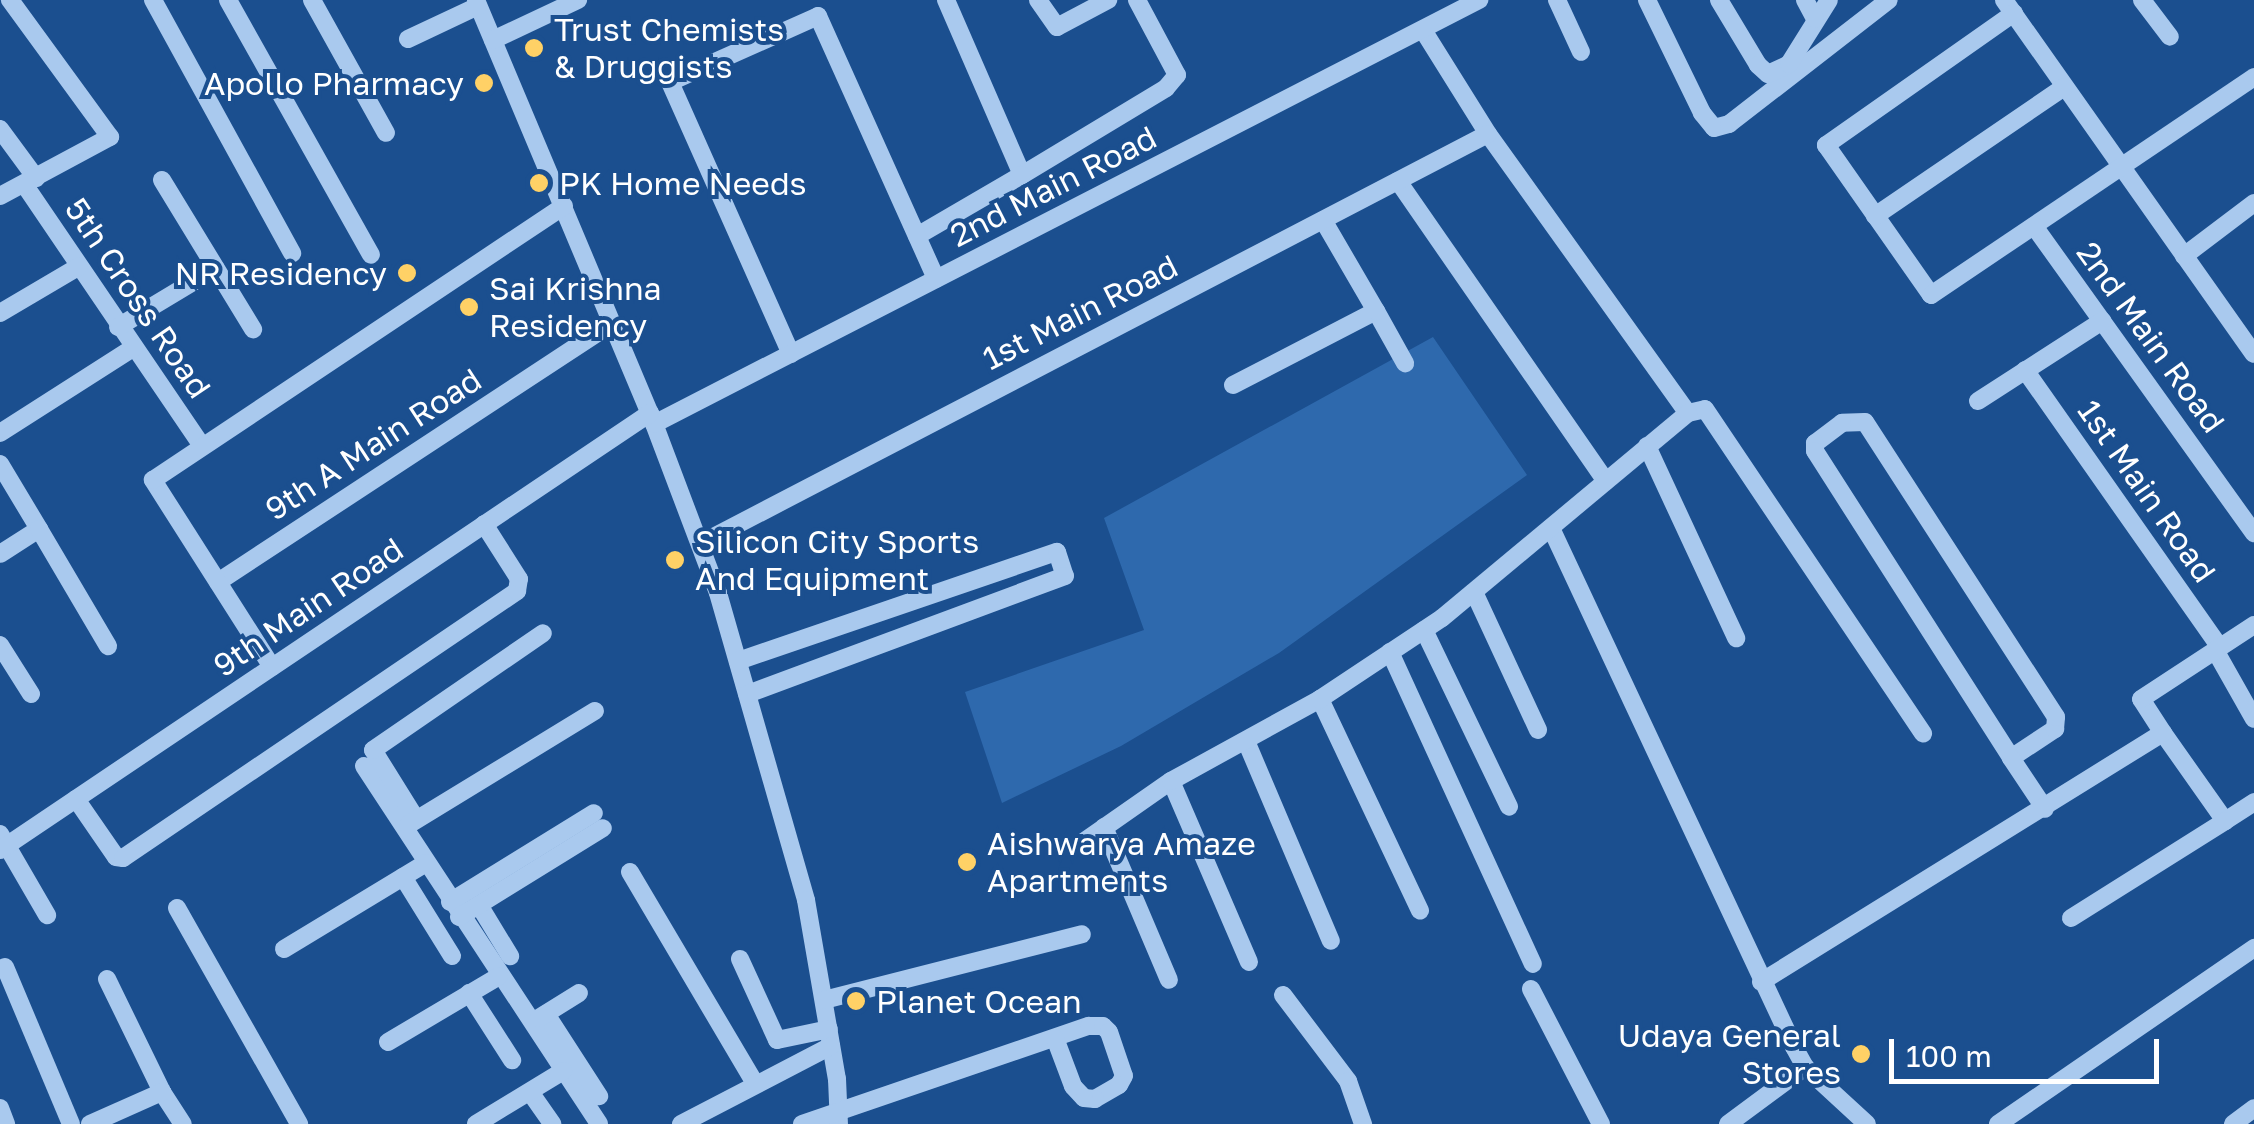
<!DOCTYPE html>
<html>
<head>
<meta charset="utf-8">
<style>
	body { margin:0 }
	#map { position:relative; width:2254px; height:1124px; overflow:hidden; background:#1b4f8f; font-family:"Golos Text",sans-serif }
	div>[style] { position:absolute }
	.green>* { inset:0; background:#2e69ad }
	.minor>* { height:18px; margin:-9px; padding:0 9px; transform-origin:9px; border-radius:9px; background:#a9c9ee }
	.dots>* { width:28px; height:28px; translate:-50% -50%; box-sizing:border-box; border:5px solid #1b4f8f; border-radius:50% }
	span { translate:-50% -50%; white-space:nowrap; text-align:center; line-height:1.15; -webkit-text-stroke:8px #1b4f8f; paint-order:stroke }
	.poi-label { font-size:32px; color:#fff }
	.left { translate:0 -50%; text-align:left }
	.right { translate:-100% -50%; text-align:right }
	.street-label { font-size:32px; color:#fff }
	.scale { position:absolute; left:1889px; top:1039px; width:270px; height:45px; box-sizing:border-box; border:5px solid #fff; border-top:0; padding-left:12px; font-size:30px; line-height:35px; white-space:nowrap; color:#fff; -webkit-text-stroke:8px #1b4f8f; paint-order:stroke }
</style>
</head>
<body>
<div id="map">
	<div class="green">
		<i style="clip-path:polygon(1433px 337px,1527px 475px,1279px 653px,1121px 746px,1002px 803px,965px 692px,1144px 630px,1104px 518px)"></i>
	</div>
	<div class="minor">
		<i style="left:153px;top:0;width:289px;rotate:61.2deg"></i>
		<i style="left:228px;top:0;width:292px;rotate:60.7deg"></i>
		<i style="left:312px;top:0;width:152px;rotate:60.9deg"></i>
		<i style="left:476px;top:0;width:448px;rotate:67.2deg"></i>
		<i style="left:650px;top:413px;width:192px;rotate:69.3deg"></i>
		<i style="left:718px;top:593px;width:319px;rotate:74deg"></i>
		<i style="left:806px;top:900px;width:182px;rotate:80.2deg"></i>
		<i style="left:837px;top:1079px;width:45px;rotate:87.5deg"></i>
		<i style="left:946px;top:0;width:191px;rotate:66.5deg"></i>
		<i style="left:1022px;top:175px;width:168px;rotate:-31.1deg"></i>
		<i style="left:1166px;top:88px;width:17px;rotate:-50deg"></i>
		<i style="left:1177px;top:75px;width:85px;rotate:-118.1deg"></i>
		<i style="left:1038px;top:0;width:33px;rotate:55deg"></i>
		<i style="left:1057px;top:27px;width:58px;rotate:-27.9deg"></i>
		<i style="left:1557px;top:0;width:57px;rotate:65.2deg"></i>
		<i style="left:1647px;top:0;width:126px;rotate:64deg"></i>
		<i style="left:1702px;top:113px;width:19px;rotate:51deg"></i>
		<i style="left:1714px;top:128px;width:16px;rotate:-15deg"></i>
		<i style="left:1729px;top:124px;width:202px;rotate:-37.8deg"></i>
		<i style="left:1719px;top:0;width:76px;rotate:59deg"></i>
		<i style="left:1758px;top:65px;width:13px;rotate:42deg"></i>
		<i style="left:1768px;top:74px;width:23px;rotate:-25deg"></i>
		<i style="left:1789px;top:64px;width:75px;rotate:-58deg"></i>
		<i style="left:1805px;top:0;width:21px;rotate:62deg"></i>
		<i style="left:2004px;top:0;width:433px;rotate:54.8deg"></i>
		<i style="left:2142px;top:0;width:46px;rotate:52.9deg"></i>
		<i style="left:2014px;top:13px;width:230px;rotate:144.9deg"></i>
		<i style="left:1826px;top:145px;width:183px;rotate:55deg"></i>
		<i style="left:1931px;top:295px;width:390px;rotate:-34deg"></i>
		<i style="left:1423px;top:30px;width:123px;rotate:58deg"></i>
		<i style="left:1488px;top:134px;width:343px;rotate:54.4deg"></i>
		<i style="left:408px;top:39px;width:77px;rotate:-25.2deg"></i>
		<i style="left:493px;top:40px;width:94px;rotate:-25.2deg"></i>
		<i style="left:0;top:129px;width:61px;rotate:53.7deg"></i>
		<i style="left:162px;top:180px;width:175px;rotate:58.6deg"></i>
		<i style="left:1398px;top:181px;width:365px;rotate:55.3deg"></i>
		<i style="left:24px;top:184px;width:317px;rotate:55.8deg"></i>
		<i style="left:0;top:196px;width:125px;rotate:-28.2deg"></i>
		<i style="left:110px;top:137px;width:170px;rotate:-126.1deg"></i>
		<i style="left:1875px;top:216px;width:229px;rotate:-34.3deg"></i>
		<i style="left:2034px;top:226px;width:378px;rotate:54.4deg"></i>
		<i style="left:917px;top:236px;width:121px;rotate:-30.2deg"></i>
		<i style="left:2184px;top:256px;width:88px;rotate:-37.1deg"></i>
		<i style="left:1376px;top:311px;width:60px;rotate:60.9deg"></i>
		<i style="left:0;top:313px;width:91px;rotate:-30.5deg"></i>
		<i style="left:118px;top:327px;width:114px;rotate:-31deg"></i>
		<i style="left:791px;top:354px;width:298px;rotate:-114deg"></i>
		<i style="left:670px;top:82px;width:162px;rotate:-24deg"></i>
		<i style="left:818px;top:16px;width:288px;rotate:65.8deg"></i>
		<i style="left:2025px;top:370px;width:339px;rotate:54.9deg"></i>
		<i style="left:1233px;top:385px;width:161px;rotate:-27.4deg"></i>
		<i style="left:1376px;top:311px;width:105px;rotate:-120.2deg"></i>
		<i style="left:1978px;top:401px;width:148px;rotate:-32.8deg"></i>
		<i style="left:654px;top:424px;width:928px;rotate:-27.2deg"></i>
		<i style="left:0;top:433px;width:158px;rotate:-32.6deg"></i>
		<i style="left:1647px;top:446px;width:212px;rotate:65.1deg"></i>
		<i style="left:0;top:464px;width:76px;rotate:59deg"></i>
		<i style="left:39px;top:529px;width:46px;rotate:147.3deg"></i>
		<i style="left:1551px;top:528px;width:573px;rotate:64.91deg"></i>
		<i style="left:1794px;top:1047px;width:23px;rotate:61deg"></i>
		<i style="left:1805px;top:1067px;width:84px;rotate:42.6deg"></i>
		<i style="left:39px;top:529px;width:136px;rotate:59.5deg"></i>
		<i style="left:700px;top:544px;width:888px;rotate:-27.49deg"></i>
		<i style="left:218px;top:582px;width:472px;rotate:-33.3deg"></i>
		<i style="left:1474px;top:592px;width:152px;rotate:65.1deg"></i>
		<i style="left:1424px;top:630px;width:196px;rotate:64.3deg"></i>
		<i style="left:0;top:645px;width:58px;rotate:57.7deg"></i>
		<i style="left:2215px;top:650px;width:79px;rotate:60.5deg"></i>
		<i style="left:1390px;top:652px;width:343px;rotate:65.4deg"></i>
		<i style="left:738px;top:661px;width:337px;rotate:-18.9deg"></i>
		<i style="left:1057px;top:552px;width:25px;rotate:72deg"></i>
		<i style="left:1065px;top:576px;width:339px;rotate:159.6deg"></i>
		<i style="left:272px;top:667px;width:222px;rotate:-122.5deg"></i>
		<i style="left:153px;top:480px;width:494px;rotate:-33.7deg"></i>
		<i style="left:1320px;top:699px;width:234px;rotate:64.7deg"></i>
		<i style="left:2163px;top:733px;width:108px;rotate:54.8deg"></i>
		<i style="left:2225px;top:821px;width:35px;rotate:-33deg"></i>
		<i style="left:1246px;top:741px;width:217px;rotate:67deg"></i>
		<i style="left:2011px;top:758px;width:53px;rotate:-33.4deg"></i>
		<i style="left:2055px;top:729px;width:12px;rotate:-85deg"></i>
		<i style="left:2056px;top:717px;width:351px;rotate:-122.9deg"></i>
		<i style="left:1865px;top:422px;width:23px;rotate:178deg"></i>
		<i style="left:1842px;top:423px;width:34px;rotate:143deg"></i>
		<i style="left:1815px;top:443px;width:8px;rotate:90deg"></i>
		<i style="left:1815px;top:451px;width:364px;rotate:57.4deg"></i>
		<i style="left:2011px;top:758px;width:61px;rotate:56.3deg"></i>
		<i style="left:364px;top:766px;width:428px;rotate:56.7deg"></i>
		<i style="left:1171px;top:781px;width:197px;rotate:66.7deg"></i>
		<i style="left:76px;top:799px;width:70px;rotate:55.4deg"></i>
		<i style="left:116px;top:857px;width:7px;rotate:8deg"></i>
		<i style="left:123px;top:858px;width:476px;rotate:-34.1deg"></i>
		<i style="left:517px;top:591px;width:12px;rotate:-81deg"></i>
		<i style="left:519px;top:579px;width:65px;rotate:-122.5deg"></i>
		<i style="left:416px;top:819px;width:81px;rotate:-121.9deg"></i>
		<i style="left:373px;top:750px;width:206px;rotate:-34.5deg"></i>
		<i style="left:408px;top:825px;width:219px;rotate:-31.4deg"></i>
		<i style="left:1104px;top:827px;width:166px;rotate:67deg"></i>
		<i style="left:0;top:834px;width:94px;rotate:59.9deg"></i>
		<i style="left:1082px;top:843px;width:108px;rotate:-34.9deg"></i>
		<i style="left:1171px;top:781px;width:170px;rotate:-28.8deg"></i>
		<i style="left:1320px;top:699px;width:146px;rotate:-33.6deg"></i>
		<i style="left:1442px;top:618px;width:320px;rotate:-39.8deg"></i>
		<i style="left:1688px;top:413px;width:17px;rotate:-13deg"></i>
		<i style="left:1705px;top:409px;width:391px;rotate:56.1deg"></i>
		<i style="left:0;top:850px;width:783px;rotate:-33.91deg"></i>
		<i style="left:630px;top:872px;width:245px;rotate:59.4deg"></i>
		<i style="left:403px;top:877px;width:93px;rotate:58.2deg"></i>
		<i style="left:450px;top:902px;width:169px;rotate:-31.7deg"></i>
		<i style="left:479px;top:905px;width:60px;rotate:58.7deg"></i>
		<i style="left:177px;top:908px;width:248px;rotate:60.5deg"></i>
		<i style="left:459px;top:917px;width:169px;rotate:-31.7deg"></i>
		<i style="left:2071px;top:918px;width:182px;rotate:-32.2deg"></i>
		<i style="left:284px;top:949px;width:166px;rotate:-31.2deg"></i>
		<i style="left:740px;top:959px;width:89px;rotate:65.4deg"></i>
		<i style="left:777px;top:1040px;width:53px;rotate:-11.9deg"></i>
		<i style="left:5px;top:967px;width:170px;rotate:67.2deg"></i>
		<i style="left:107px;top:979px;width:126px;rotate:64deg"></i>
		<i style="left:162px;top:1092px;width:38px;rotate:57deg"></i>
		<i style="left:1761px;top:982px;width:473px;rotate:-31.8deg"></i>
		<i style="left:2163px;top:733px;width:40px;rotate:-122.9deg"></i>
		<i style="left:2141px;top:699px;width:135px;rotate:-33.2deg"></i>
		<i style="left:1531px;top:989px;width:152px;rotate:62.6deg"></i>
		<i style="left:469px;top:993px;width:80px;rotate:57.3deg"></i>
		<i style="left:1283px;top:995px;width:108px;rotate:52.9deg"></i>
		<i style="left:1348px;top:1081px;width:46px;rotate:70.8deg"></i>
		<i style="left:824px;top:1000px;width:266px;rotate:-14.3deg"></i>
		<i style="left:546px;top:1014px;width:98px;rotate:57.1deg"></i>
		<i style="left:539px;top:1018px;width:47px;rotate:-32deg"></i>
		<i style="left:388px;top:1042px;width:129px;rotate:-30.7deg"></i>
		<i style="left:530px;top:1092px;width:39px;rotate:55deg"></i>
		<i style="left:0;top:1108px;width:17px;rotate:69deg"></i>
		<i style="left:90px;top:1124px;width:79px;rotate:-24deg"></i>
		<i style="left:476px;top:1124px;width:102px;rotate:-31.3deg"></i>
		<i style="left:681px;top:1124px;width:169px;rotate:-27.5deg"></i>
		<i style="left:802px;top:1124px;width:303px;rotate:-18.9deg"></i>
		<i style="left:1089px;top:1026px;width:14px"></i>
		<i style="left:1103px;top:1026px;width:8px;rotate:45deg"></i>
		<i style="left:1109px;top:1032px;width:46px;rotate:71.2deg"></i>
		<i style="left:1124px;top:1076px;width:10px;rotate:119deg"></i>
		<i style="left:1119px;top:1085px;width:28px;rotate:150deg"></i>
		<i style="left:1095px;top:1099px;width:11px;rotate:-175deg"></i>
		<i style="left:1084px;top:1098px;width:16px;rotate:-133deg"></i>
		<i style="left:1073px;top:1086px;width:51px;rotate:-110.6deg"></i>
		<i style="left:1728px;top:1124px;width:96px;rotate:-36.5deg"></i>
		<i style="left:1998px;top:1124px;width:311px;rotate:-34.5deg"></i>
		<i style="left:2233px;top:1124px;width:26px;rotate:-37deg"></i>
	</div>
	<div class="dots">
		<i style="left:534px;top:48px;background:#ffd166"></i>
		<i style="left:484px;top:83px;background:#ffd166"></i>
		<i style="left:539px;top:183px;background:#ffd166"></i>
		<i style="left:407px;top:273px;background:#ffd166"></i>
		<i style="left:469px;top:307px;background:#ffd166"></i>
		<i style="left:675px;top:560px;background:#ffd166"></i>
		<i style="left:967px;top:862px;background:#ffd166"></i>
		<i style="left:856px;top:1001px;background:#ffd166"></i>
		<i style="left:1861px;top:1054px;background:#ffd166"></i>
	</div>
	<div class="poi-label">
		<span class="left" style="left:554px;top:48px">Trust Chemists<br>&amp; Druggists</span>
		<span class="right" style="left:464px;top:83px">Apollo Pharmacy</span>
		<span class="left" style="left:559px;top:183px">PK Home Needs</span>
		<span class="right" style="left:387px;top:273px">NR Residency</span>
		<span class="left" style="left:489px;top:307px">Sai Krishna<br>Residency</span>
		<span class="left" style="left:695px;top:560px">Silicon City Sports<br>And Equipment</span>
		<span class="left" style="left:987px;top:862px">Aishwarya Amaze<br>Apartments</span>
		<span class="left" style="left:876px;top:1001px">Planet Ocean</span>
		<span class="right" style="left:1841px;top:1054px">Udaya General<br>Stores</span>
	</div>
	<div class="street-label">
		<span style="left:1053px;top:186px;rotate:-27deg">2nd Main Road</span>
		<span style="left:138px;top:298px;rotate:56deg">5th Cross Road</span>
		<span style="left:1080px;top:312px;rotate:-27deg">1st Main Road</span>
		<span style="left:2151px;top:337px;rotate:54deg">2nd Main Road</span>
		<span style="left:373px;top:444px;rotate:-33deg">9th A Main Road</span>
		<span style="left:2147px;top:491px;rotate:55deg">1st Main Road</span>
		<span style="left:308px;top:607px;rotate:-34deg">9th Main Road</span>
	</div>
	<div class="scale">100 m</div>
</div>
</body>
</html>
